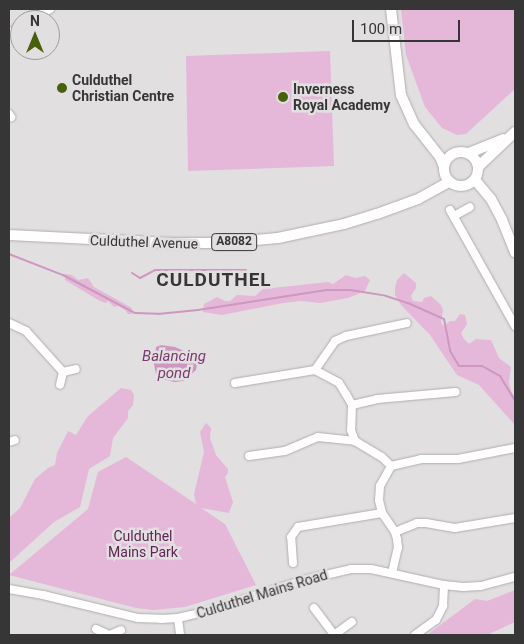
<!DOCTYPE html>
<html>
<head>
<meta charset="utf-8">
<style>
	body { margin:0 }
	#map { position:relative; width:524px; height:644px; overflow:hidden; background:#e2dfe1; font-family:Roboto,sans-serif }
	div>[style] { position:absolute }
	.green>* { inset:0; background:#e5b7d9 }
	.water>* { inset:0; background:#cd97bf }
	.stream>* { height:2px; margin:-1px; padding:0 1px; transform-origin:1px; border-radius:1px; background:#cd97bf }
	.roads { filter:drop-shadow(0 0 1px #b0acaf) drop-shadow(0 0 1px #b0acaf) }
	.minor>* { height:8px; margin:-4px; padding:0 4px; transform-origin:4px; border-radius:4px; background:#fff }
	.major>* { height:10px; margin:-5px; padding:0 5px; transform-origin:5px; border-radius:5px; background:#fff }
	.major>.ring { margin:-5px; padding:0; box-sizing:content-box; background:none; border:10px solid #fff; border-radius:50% }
	.dots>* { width:14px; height:14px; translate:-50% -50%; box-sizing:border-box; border:2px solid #e2dfe1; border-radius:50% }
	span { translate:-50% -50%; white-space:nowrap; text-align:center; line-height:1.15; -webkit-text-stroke:5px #e2dfe1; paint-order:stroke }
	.shield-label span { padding:1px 4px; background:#e2dfe1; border:1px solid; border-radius:4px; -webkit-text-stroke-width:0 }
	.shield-label { font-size:12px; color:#373637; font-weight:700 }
	.poi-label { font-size:14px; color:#373637; font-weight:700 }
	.left { translate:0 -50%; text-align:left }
	.street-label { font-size:14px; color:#373637 }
	.park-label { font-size:14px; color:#612356 }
	.water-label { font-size:15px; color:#7a396d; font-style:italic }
	.district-label { font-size:19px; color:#373637; font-weight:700; letter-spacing:1px }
	.frame { position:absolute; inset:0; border:10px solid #373637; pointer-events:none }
	.north { position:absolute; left:10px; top:10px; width:50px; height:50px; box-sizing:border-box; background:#e2dfe1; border:1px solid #9e9b9d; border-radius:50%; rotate:0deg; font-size:14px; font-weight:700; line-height:20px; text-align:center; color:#373637 }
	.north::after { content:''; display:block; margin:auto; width:18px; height:22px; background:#48600d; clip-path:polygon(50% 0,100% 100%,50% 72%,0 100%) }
	.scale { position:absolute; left:352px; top:20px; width:108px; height:22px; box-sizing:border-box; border:2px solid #373637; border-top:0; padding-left:6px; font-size:15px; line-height:18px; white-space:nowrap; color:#373637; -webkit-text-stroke:4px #e2dfe1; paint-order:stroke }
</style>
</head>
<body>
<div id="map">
	<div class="green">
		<i style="clip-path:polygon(401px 9px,515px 9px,515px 89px,466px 134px,457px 135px,442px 128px,425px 107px,406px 55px)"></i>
		<i style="clip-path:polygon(330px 51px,334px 166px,188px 171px,186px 56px)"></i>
		<i style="clip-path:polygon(404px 273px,416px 283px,416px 288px,411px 296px,413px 301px,422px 302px,424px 298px,431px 296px,441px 305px,443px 310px,441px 323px,444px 326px,450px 321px,455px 321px,460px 314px,465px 315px,467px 324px,461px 333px,464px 339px,469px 344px,476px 339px,491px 340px,499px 358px,511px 367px,509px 382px,511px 391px,515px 397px,515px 425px,479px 385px,457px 375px,430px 335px,401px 305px,395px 295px,395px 288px,397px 280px)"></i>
		<i style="clip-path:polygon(65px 274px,72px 275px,78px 280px,88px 278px,94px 287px,132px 308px,132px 314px,128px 314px,125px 310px,118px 306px,114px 307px,108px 301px,106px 303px,100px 301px,65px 280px)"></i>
		<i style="clip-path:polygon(346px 275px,355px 278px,365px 276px,370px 280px,365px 291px,348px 298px,320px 303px,301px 301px,283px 303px,222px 315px,203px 312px,204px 304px,217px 297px,225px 301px,230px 301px,237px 295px,255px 296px,263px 289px,328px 282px,333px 284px)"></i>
		<i style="clip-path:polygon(121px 388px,131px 390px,134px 395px,133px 405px,128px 411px,128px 418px,113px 438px,110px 456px,89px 469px,80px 507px,54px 522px,9px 563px,9px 518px,20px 508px,35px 479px,48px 468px,55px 465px,57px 453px,68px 431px,76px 435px,88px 416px)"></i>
		<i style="clip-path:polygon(206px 423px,211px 428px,210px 438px,216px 455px,228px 469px,228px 473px,225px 477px,233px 502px,229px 513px,201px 508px,225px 524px,256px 585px,185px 607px,153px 610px,136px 608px,9px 575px,88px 509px,98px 472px,126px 457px,196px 504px,194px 494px,204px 452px,200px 432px)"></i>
		<i style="clip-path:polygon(515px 590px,515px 622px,487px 635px,427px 635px,475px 599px,487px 601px)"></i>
	</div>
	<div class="water">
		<i style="clip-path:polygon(161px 345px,175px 347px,198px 357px,196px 370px,183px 381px,174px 382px,163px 379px,156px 374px,154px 364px,156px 347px)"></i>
	</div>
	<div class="stream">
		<i style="left:9px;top:254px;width:58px;rotate:21.3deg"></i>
		<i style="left:63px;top:275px;width:81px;rotate:27.8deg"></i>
		<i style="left:135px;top:313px;width:23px;rotate:2deg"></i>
		<i style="left:158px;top:314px;width:40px;rotate:-5.7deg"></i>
		<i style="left:198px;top:310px;width:130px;rotate:-8.9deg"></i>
		<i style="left:326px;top:290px;width:24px"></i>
		<i style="left:350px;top:290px;width:36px;rotate:9deg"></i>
		<i style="left:386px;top:296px;width:23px;rotate:18deg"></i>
		<i style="left:408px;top:303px;width:39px;rotate:24deg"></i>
		<i style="left:444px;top:319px;width:33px;rotate:79deg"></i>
		<i style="left:450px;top:351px;width:17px;rotate:59deg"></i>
		<i style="left:459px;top:366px;width:23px"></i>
		<i style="left:482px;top:366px;width:21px;rotate:29deg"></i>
		<i style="left:500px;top:376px;width:29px;rotate:59deg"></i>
		<i style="left:132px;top:273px;width:9px;rotate:32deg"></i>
		<i style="left:140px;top:278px;width:17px;rotate:-28deg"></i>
		<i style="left:155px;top:270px;width:91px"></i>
	</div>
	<div class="roads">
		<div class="minor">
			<i style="left:31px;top:20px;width:22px;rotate:-30deg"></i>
			<i style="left:9px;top:33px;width:13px;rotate:-29deg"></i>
			<i style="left:9px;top:114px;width:4px;rotate:56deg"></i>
			<i style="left:450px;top:210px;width:133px;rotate:60.7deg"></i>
			<i style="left:454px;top:216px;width:18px;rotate:-29deg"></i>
			<i style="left:9px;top:323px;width:19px;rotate:25deg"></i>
			<i style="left:26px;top:331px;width:55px;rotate:47.9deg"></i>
			<i style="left:63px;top:372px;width:13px;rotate:103deg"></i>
			<i style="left:315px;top:370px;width:35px;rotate:-55deg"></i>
			<i style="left:335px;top:341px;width:12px;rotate:-24deg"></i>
			<i style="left:346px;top:336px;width:62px;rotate:-12deg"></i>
			<i style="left:63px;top:372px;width:13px;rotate:-13deg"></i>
			<i style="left:235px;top:383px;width:81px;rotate:-9.2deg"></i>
			<i style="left:315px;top:370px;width:27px;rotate:28deg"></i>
			<i style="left:339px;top:383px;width:13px;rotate:58deg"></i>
			<i style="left:346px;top:394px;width:13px;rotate:61deg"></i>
			<i style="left:352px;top:405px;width:25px;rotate:92deg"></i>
			<i style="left:351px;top:430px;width:12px;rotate:70deg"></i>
			<i style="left:355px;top:441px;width:31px;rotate:31deg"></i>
			<i style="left:382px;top:457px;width:13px;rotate:45deg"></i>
			<i style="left:352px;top:405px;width:26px;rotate:-13deg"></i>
			<i style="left:377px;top:399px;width:79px;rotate:-5.1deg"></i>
			<i style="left:9px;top:442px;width:6px;rotate:-18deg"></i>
			<i style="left:249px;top:456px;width:36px;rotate:-8deg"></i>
			<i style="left:285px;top:451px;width:36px;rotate:-23deg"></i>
			<i style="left:318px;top:437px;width:37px;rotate:6deg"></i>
			<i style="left:395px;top:532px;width:24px;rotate:-22deg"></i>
			<i style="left:417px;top:523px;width:9px"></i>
			<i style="left:426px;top:523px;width:29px;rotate:10deg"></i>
			<i style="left:455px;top:528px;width:61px;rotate:-9.5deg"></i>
			<i style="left:293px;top:563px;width:26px;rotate:-94deg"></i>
			<i style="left:291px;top:537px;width:12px;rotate:-55deg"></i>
			<i style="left:298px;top:527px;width:85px;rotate:-9.5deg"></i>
			<i style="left:392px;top:573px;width:26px;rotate:-77deg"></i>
			<i style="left:398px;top:548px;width:9px;rotate:-96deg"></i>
			<i style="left:397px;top:539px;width:7px;rotate:-106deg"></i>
			<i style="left:395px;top:532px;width:23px;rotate:-124deg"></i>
			<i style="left:382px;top:513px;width:13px;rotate:-103deg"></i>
			<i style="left:379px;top:500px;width:14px;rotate:-86deg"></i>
			<i style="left:380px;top:486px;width:23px;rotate:-61deg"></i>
			<i style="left:391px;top:466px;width:31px;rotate:-13deg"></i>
			<i style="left:421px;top:459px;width:37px"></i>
			<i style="left:458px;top:459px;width:58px;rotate:-10.9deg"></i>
			<i style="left:9px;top:589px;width:35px;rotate:10deg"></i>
			<i style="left:43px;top:595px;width:97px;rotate:13.7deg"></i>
			<i style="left:137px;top:618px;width:24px;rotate:2deg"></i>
			<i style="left:161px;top:619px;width:17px;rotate:-3deg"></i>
			<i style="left:178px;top:618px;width:27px;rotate:-13deg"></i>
			<i style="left:204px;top:612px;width:105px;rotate:-17.7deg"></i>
			<i style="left:304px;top:580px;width:48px;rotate:-13.2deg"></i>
			<i style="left:351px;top:569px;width:20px"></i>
			<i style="left:371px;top:569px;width:75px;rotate:12.4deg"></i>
			<i style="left:444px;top:585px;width:19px;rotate:6deg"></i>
			<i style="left:463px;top:587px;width:18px;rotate:-3deg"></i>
			<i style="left:481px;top:586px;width:35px;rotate:-15deg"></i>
			<i style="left:314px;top:608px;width:34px;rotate:53deg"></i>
			<i style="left:178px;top:618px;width:17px;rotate:83deg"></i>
			<i style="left:96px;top:629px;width:14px;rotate:25deg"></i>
			<i style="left:110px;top:635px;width:12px;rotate:-24deg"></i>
			<i style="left:334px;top:635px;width:22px;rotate:-36deg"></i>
			<i style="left:415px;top:635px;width:26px;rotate:-36deg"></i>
			<i style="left:436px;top:620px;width:16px;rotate:-63deg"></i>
			<i style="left:443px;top:606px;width:21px;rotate:-87deg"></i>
		</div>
		<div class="major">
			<i style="left:391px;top:9px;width:87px;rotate:83.4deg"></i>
			<i style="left:401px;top:95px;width:32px;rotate:66deg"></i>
			<i style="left:414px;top:124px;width:42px;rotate:51.8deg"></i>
			<i style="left:440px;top:157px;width:11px;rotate:68deg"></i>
			<i class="ring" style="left:444px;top:152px;width:24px;height:24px"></i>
			<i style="left:469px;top:153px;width:37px;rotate:-22deg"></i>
			<i style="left:479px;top:166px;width:50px;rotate:-43.4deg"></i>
			<i style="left:475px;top:180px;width:25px;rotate:50deg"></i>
			<i style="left:491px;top:199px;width:24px;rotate:62deg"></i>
			<i style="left:502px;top:220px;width:35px;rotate:68deg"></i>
			<i style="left:9px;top:235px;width:163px;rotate:2.8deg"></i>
			<i style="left:172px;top:243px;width:51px"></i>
			<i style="left:223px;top:243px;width:55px;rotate:-5.2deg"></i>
			<i style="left:278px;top:238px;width:67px;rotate:-12deg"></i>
			<i style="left:344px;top:224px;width:34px;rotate:-17deg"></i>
			<i style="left:377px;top:214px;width:44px;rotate:-20.1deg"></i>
			<i style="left:418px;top:199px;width:35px;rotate:-29deg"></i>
		</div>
	</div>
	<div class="dots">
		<i style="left:62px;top:88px;background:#48600d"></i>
		<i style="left:283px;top:97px;background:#48600d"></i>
	</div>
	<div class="shield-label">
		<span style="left:234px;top:242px">A8082</span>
	</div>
	<div class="poi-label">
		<span class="left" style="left:72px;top:88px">Culduthel<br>Christian Centre</span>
		<span class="left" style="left:293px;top:97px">Inverness<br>Royal Academy</span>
	</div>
	<div class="street-label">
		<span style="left:144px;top:242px;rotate:2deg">Culduthel Avenue</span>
		<span style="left:262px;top:594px;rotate:-17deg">Culduthel Mains Road</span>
	</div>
	<div class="park-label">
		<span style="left:143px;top:544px">Culduthel<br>Mains Park</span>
	</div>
	<div class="water-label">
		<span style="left:174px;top:365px">Balancing<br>pond</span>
	</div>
	<div class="district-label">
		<span style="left:214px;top:280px">CULDUTHEL</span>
	</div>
	<div class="frame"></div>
	<div class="north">N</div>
	<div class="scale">100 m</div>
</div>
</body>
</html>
